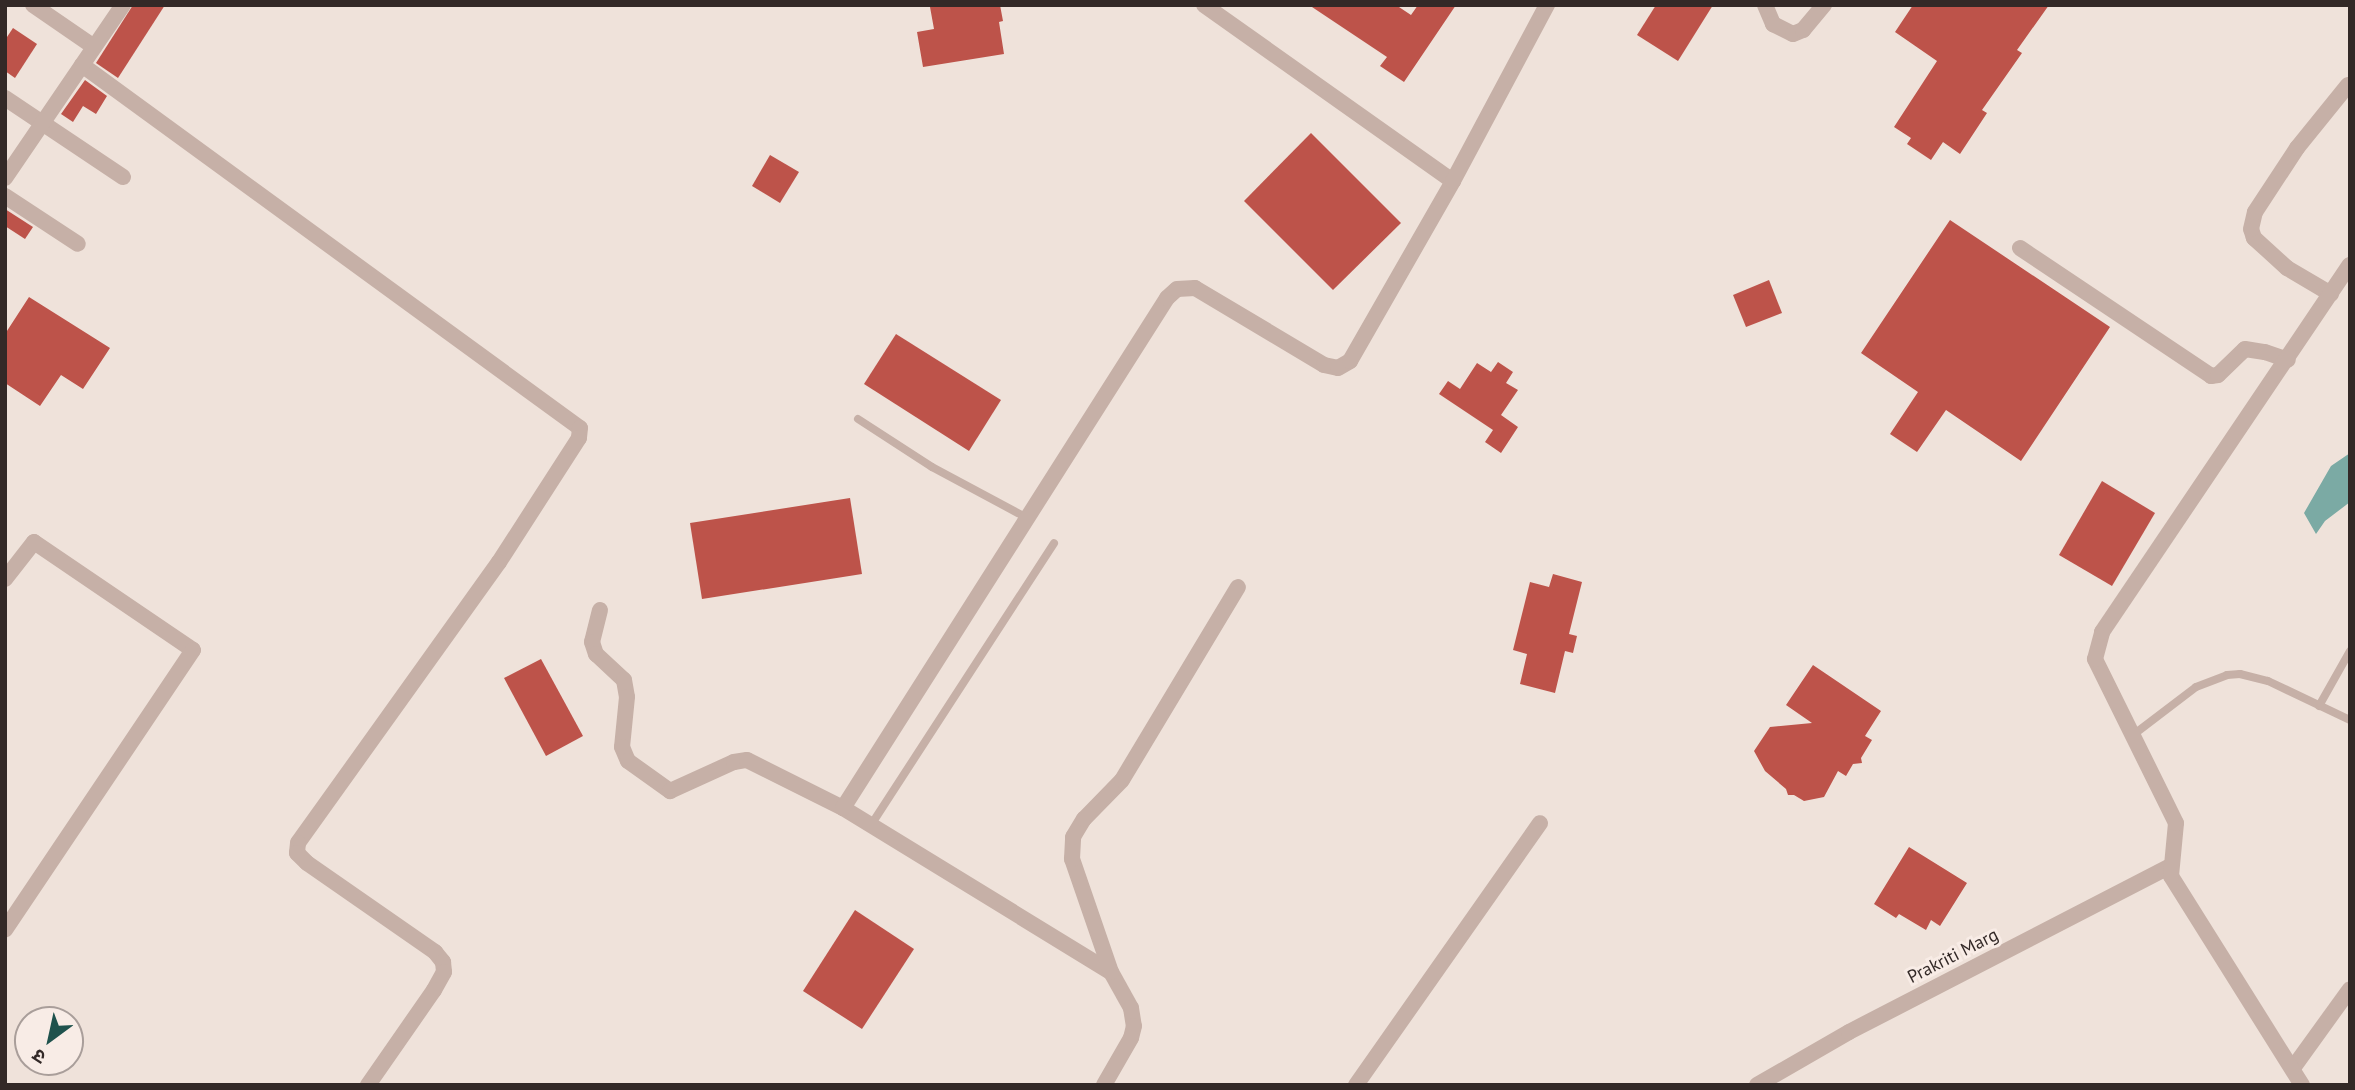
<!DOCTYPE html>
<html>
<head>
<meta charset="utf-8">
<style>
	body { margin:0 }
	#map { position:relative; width:2355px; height:1090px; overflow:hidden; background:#efe2da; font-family:"PT Sans","Noto Sans Devanagari",sans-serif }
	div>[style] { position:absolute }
	.water>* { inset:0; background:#7baaa4 }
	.building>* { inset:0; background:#bd534a }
	.lane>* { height:8px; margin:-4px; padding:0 4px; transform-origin:4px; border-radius:4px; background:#c6b0a7 }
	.street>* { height:16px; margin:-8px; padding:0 8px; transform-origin:8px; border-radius:8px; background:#c6b0a7 }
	span { translate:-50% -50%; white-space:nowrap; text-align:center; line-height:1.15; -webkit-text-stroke:6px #f8ece6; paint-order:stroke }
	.street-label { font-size:18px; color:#332927 }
	.frame { position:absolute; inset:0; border:7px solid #332927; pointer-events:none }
	.north { position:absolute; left:14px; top:1006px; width:70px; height:70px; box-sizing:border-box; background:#f8ece6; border:2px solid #a99e9a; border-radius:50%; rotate:213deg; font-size:19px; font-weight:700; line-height:28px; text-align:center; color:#332927 }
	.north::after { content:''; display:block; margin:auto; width:24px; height:32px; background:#1f524d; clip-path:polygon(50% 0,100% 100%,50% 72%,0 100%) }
</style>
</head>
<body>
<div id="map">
	<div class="water">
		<i style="clip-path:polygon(2350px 453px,2350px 502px,2325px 521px,2316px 534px,2304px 513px,2331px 466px)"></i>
	</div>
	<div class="building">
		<i style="clip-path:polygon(133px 5px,165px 5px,118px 78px,96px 63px)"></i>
		<i style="clip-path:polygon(939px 5px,1000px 5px,1003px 21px,999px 22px,1004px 54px,923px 67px,917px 32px,934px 29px,930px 7px)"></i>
		<i style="clip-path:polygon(1309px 5px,1396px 5px,1411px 15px,1418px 5px,1456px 5px,1404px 82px,1380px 66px,1387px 57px)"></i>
		<i style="clip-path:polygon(1656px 5px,1713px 5px,1678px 61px,1637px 35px)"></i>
		<i style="clip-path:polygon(1913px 5px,2049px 5px,2017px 50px,2022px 53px,1982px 110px,1987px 113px,1960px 154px,1943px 142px,1931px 160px,1907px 144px,1911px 138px,1894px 127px,1937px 61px,1895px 32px)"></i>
		<i style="clip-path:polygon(13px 28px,37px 44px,15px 78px,5px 71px,5px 40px)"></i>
		<i style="clip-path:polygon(85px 80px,107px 96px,96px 114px,83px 106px,73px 122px,61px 114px)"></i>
		<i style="clip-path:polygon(1311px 133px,1401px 223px,1333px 290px,1244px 201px)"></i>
		<i style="clip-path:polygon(770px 155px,799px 172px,780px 203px,752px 186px)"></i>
		<i style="clip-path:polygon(5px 209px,33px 227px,25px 239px,5px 226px)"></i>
		<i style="clip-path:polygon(1950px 220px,2110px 327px,2021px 461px,1946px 410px,1917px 452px,1890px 434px,1918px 392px,1861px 353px)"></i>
		<i style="clip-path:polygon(1769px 280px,1782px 313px,1746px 327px,1733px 295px)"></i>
		<i style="clip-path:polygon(29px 297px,110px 348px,83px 389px,61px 375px,40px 406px,5px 383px,5px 334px)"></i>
		<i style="clip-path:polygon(896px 334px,1001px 400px,969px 451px,864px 384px)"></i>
		<i style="clip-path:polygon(1498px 362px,1513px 372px,1506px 383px,1518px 390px,1501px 415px,1518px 427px,1501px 453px,1485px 442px,1493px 430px,1439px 394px,1448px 381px,1460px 389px,1477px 363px,1491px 372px)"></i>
		<i style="clip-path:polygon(2102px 481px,2155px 513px,2112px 586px,2059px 555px)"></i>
		<i style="clip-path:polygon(850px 498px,862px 574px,702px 599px,690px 523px)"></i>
		<i style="clip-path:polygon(1553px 574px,1582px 582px,1569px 634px,1577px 636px,1573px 653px,1565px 651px,1555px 693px,1520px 684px,1527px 654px,1513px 650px,1530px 582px,1549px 587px)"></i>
		<i style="clip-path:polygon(541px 659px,583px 736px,546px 756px,504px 678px)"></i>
		<i style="clip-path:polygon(1813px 665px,1881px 711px,1865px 736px,1872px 740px,1861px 758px,1862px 763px,1853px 764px,1846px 776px,1838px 771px,1824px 797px,1804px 801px,1794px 795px,1788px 795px,1786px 789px,1765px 771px,1754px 751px,1770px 727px,1812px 723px,1786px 705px)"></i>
		<i style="clip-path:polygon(1909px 847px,1967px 883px,1940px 926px,1931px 920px,1926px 930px,1899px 914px,1896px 918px,1874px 904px)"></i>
		<i style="clip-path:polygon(855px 910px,914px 949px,862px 1029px,803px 991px)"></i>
	</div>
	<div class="lane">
		<i style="left:858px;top:419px;width:88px;rotate:33deg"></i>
		<i style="left:932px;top:467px;width:108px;rotate:28.2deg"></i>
		<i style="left:2319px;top:706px;width:63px;rotate:-60.6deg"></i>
		<i style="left:2133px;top:735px;width:79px;rotate:-37.3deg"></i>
		<i style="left:2196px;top:687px;width:33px;rotate:-21deg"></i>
		<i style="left:2227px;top:675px;width:13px;rotate:-4deg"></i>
		<i style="left:2240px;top:674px;width:29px;rotate:14deg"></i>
		<i style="left:2268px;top:681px;width:91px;rotate:25.4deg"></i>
		<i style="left:871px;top:825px;width:336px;rotate:-57deg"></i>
	</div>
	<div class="street">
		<i style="left:33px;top:5px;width:74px;rotate:34.5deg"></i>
		<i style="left:1204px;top:5px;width:305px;rotate:35.3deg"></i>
		<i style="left:1765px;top:5px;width:21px;rotate:67deg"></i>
		<i style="left:1773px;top:24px;width:22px;rotate:27deg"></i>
		<i style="left:1793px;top:34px;width:11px;rotate:-22deg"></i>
		<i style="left:1803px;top:30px;width:33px;rotate:-50deg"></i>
		<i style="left:82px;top:65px;width:616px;rotate:36.09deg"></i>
		<i style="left:580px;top:428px;width:10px;rotate:96deg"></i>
		<i style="left:579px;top:438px;width:148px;rotate:122.8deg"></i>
		<i style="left:499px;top:562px;width:345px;rotate:125.6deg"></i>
		<i style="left:298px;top:843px;width:10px;rotate:96deg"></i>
		<i style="left:297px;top:853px;width:14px;rotate:45deg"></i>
		<i style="left:307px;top:863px;width:156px;rotate:34.8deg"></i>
		<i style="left:435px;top:952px;width:13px;rotate:51deg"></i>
		<i style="left:443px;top:962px;width:10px;rotate:84deg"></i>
		<i style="left:444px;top:972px;width:21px;rotate:119deg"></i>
		<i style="left:434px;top:990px;width:116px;rotate:124.8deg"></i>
		<i style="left:5px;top:98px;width:142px;rotate:33.8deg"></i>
		<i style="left:5px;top:178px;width:209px;rotate:-55.7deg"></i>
		<i style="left:5px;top:196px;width:87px;rotate:33.3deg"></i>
		<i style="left:2020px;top:248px;width:230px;rotate:33.8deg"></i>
		<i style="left:2211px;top:376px;width:7px;rotate:-8deg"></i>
		<i style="left:2218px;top:375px;width:37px;rotate:-44deg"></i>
		<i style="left:2245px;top:349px;width:20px;rotate:9deg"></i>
		<i style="left:2265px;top:352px;width:24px;rotate:19deg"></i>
		<i style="left:2331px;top:294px;width:51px;rotate:-149.4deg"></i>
		<i style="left:2287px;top:268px;width:45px;rotate:-137.7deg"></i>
		<i style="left:2254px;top:238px;width:9px;rotate:-108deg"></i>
		<i style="left:2251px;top:229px;width:17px;rotate:-77deg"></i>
		<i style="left:2255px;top:212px;width:77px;rotate:-56.7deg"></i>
		<i style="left:2297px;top:148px;width:81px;rotate:-51deg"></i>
		<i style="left:5px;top:579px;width:47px;rotate:-51.9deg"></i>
		<i style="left:34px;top:542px;width:192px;rotate:34.2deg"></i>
		<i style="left:193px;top:650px;width:337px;rotate:123.9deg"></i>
		<i style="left:600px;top:610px;width:33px;rotate:104deg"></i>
		<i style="left:592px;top:642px;width:13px;rotate:72deg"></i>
		<i style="left:596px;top:654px;width:38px;rotate:43deg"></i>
		<i style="left:624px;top:680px;width:17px;rotate:80deg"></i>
		<i style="left:627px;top:697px;width:50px;rotate:95.7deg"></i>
		<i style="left:622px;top:747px;width:15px;rotate:67deg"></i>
		<i style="left:628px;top:761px;width:52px;rotate:35.5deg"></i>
		<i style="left:670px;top:791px;width:70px;rotate:-24.4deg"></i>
		<i style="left:734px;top:762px;width:13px;rotate:-9deg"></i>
		<i style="left:747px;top:760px;width:107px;rotate:26.6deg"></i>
		<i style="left:843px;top:808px;width:314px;rotate:31.5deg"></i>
		<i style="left:1111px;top:972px;width:41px;rotate:60.9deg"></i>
		<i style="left:1131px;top:1008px;width:18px;rotate:81deg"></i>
		<i style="left:1134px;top:1026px;width:12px;rotate:104deg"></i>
		<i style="left:1131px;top:1038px;width:54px;rotate:119.9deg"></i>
		<i style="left:843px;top:808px;width:604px;rotate:-57.57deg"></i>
		<i style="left:1167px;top:298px;width:13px;rotate:-42deg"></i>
		<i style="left:1177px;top:289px;width:18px;rotate:-3deg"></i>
		<i style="left:1195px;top:288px;width:150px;rotate:30.8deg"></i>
		<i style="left:1324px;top:365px;width:14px;rotate:12deg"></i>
		<i style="left:1338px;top:368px;width:14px;rotate:-30deg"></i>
		<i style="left:1350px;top:361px;width:207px;rotate:-60.2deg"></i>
		<i style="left:1453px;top:181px;width:200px;rotate:-61.9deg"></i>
		<i style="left:1111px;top:972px;width:120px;rotate:-109deg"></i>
		<i style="left:1072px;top:859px;width:22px;rotate:-87deg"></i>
		<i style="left:1073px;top:837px;width:21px;rotate:-59deg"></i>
		<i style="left:1084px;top:819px;width:54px;rotate:-45.7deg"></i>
		<i style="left:1122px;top:780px;width:225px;rotate:-59deg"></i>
		<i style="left:2293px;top:1068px;width:97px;rotate:-54.2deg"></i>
		<i style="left:1356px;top:1085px;width:320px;rotate:-54.9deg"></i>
		<i style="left:1757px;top:1085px;width:106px;rotate:-29.9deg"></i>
		<i style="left:1849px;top:1032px;width:361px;rotate:-27.3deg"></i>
		<i style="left:2302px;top:1085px;width:247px;rotate:-122.1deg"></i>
		<i style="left:2171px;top:876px;width:53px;rotate:-84.6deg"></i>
		<i style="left:2176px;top:823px;width:183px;rotate:-116.3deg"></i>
		<i style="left:2095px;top:659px;width:28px;rotate:-75deg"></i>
		<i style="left:2102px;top:632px;width:443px;rotate:-56deg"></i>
	</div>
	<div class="street-label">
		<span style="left:1953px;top:956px;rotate:-27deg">Prakriti Marg</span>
	</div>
	<div class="frame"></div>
	<div class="north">उ</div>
</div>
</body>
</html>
